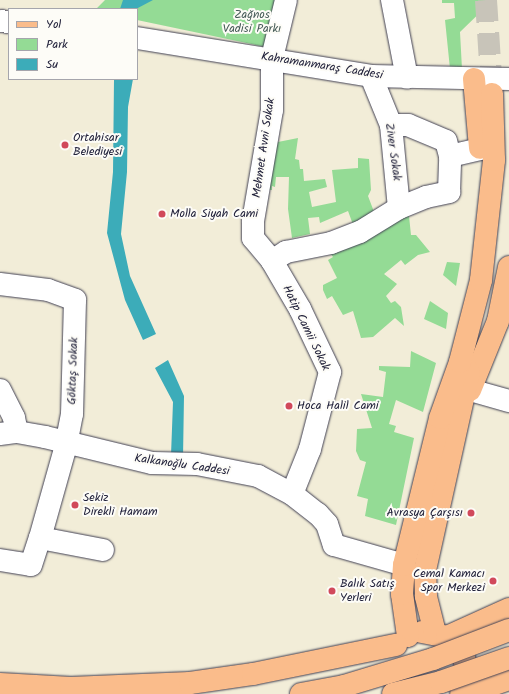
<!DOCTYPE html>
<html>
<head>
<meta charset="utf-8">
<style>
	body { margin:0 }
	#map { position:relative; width:509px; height:694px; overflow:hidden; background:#f2edd8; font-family:Kalam,sans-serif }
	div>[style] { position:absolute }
	.green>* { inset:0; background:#94db95 }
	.water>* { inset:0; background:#3cacb9 }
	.major-tunnel>* { height:22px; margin-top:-11px; transform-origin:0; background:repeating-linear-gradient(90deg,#c8c4b9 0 22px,transparent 0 33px) }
	.roads { filter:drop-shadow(0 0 1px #414053) drop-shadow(0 0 1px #414053) }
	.minor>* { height:22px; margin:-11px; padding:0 11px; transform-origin:11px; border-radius:11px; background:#fff }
	.major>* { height:22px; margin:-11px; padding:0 11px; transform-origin:11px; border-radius:11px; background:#fabc8b }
	.bridges { filter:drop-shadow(0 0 1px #414053) drop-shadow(0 0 1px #414053) }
	.major-bridge>* { height:22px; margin:-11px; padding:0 11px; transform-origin:11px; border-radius:11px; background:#fabc8b }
	.dots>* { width:11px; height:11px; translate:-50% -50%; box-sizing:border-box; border:2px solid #fdfcf7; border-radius:50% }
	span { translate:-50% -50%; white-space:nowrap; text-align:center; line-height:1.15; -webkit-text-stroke:4px #fdfcf7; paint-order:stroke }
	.park-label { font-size:12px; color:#445a56 }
	.street-label { font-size:12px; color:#22223b }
	.poi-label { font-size:12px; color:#22223b }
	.left { translate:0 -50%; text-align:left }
	.right { translate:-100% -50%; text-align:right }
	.legend { position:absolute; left:8px; top:8px; width:130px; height:72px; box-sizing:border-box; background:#fdfcf7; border:1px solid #a5a5ac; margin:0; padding:5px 7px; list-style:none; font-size:12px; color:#22223b }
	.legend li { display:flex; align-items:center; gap:8px; height:20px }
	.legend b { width:20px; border:1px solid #a5a5ac }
</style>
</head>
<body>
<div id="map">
	<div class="green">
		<i style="clip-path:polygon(105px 0,279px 0,270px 48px,137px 20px,137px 9px,96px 9px)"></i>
		<i style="clip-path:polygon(442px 0,493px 0,460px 32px,462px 69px,450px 69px,445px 20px,455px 18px,454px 3px,442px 3px)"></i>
		<i style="clip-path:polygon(298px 138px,295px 159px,299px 160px,300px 169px,303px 169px,304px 181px,325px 179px,327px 187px,309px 192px,312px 207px,336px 202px,332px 170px,358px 168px,358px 158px,369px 159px,371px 190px,368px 196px,376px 217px,355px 230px,348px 211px,320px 223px,319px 217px,308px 218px,310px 234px,292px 238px,288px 209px,289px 177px,276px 177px,275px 187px,272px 186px,272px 190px,264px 190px,273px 143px)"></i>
		<i style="clip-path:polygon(404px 214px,409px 216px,411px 235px,416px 235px,430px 252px,418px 255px,405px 265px,401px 260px,384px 274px,397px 284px,386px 296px,391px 303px,395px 301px,401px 307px,404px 326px,395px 318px,373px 337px,361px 338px,353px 311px,343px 315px,332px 296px,327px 299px,323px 290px,323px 285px,337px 278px,328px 260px,333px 257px,327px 248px)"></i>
		<i style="clip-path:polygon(447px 262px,460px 263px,456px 286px,443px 275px)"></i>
		<i style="clip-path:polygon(430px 301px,448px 313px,446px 329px,424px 319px)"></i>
		<i style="clip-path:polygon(411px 351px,436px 363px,423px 412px,396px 400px,389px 424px,396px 426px,394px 432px,414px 438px,396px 525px,365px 516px,368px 499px,357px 496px,366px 462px,360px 460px,356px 451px,357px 429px,372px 428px,361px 394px,383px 397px,386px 372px,379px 370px,379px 366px,410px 367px)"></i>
	</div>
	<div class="water">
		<i style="clip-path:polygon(123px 0,153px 0,136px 9px,120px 9px)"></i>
		<i style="clip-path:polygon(114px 79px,133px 79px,128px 107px,127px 172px,121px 234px,130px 276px,156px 334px,143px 340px,125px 300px,107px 233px,113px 172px)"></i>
		<i style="clip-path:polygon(168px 360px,184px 396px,183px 458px,171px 455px,173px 402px,155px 368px)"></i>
	</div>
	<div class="major-tunnel">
		<i style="left:486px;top:0;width:94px;rotate:86.3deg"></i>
	</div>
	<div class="roads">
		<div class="minor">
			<i style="left:286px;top:0;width:60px;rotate:103.6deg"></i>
			<i style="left:272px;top:58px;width:52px;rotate:90deg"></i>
			<i style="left:272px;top:110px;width:113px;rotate:99.7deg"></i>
			<i style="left:253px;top:221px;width:17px;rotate:90deg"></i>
			<i style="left:253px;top:238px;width:30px;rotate:50deg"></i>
			<i style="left:272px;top:261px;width:56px;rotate:59.7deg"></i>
			<i style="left:300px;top:309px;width:70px;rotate:64.5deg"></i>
			<i style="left:330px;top:372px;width:80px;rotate:104.6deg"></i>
			<i style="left:310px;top:449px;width:48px;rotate:111.8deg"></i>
			<i style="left:392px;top:0;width:79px;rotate:79.1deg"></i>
			<i style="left:0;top:21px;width:9px;rotate:6deg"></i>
			<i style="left:137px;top:38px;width:237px;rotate:9.2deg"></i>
			<i style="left:371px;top:76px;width:138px;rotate:1.2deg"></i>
			<i style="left:371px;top:76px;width:53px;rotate:67.8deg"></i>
			<i style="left:391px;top:125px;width:83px;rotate:84.5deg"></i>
			<i style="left:391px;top:125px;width:17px"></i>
			<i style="left:408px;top:125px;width:41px;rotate:22.8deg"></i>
			<i style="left:446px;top:141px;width:16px;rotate:75deg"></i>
			<i style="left:272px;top:261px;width:17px;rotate:-33deg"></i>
			<i style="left:286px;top:252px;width:46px;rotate:-11.3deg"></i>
			<i style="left:331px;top:243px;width:31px;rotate:-21deg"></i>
			<i style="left:360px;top:232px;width:46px;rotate:-31.6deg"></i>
			<i style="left:399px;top:208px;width:29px;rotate:-22deg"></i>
			<i style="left:426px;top:197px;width:24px;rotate:-12deg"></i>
			<i style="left:449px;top:192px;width:36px;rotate:-88deg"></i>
			<i style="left:450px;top:156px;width:31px;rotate:-13deg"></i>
			<i style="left:0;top:284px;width:48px;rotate:7.1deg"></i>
			<i style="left:48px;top:290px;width:29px;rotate:20deg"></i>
			<i style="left:75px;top:300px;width:114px;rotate:91.5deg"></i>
			<i style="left:72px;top:414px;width:36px;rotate:101deg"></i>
			<i style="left:65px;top:449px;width:92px;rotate:105.7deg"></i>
			<i style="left:0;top:390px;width:31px;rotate:63deg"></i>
			<i style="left:14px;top:418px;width:14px;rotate:78deg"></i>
			<i style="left:470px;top:390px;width:41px;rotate:15.8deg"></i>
			<i style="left:0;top:434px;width:17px;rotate:-7deg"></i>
			<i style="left:17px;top:432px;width:28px;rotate:10deg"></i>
			<i style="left:45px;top:437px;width:110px;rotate:13.7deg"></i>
			<i style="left:152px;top:463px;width:45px;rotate:1.3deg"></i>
			<i style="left:197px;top:464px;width:62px;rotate:11.1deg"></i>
			<i style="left:258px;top:476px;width:38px;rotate:28deg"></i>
			<i style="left:292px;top:494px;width:33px;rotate:38deg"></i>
			<i style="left:318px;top:514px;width:13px;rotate:48deg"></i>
			<i style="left:327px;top:524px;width:22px;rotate:72deg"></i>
			<i style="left:334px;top:545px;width:73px;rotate:15.9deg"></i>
			<i style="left:0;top:560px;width:31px;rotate:9deg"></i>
			<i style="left:31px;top:565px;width:28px;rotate:-72deg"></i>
			<i style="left:40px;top:538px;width:64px;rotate:10.8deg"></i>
		</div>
		<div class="major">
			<i style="left:474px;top:79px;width:69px;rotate:85deg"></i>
			<i style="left:470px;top:390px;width:74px;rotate:-67.9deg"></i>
			<i style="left:498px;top:321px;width:55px;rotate:-78.5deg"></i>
			<i style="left:422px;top:632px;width:25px;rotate:11deg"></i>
			<i style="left:447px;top:637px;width:15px;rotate:42deg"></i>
			<i style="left:458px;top:647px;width:13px;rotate:61deg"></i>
			<i style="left:464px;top:658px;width:14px;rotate:78deg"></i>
			<i style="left:467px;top:672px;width:23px;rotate:105deg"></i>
			<i style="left:435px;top:633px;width:38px;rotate:-104deg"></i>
			<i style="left:426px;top:596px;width:26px;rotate:-92deg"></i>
			<i style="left:425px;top:570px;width:203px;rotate:-77.5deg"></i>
			<i style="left:408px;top:636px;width:42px;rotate:-98.1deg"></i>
			<i style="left:402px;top:594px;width:29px;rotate:-86deg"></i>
			<i style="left:404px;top:565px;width:151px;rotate:-76.2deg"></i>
			<i style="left:440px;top:418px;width:59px;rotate:-70.3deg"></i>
			<i style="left:460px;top:362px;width:85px;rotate:-75.6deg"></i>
			<i style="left:481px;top:280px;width:121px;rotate:-83.8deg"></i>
			<i style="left:494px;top:160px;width:66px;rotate:-91.7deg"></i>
			<i style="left:447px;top:637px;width:68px;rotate:-24.3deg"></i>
			<i style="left:0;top:684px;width:71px;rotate:3.2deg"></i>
			<i style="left:71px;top:688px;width:119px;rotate:-2.4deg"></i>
			<i style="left:190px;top:683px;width:64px;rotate:-8.1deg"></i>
			<i style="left:253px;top:674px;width:146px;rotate:-11.5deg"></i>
			<i style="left:467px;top:694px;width:45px;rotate:-19.7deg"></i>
		</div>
	</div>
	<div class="bridges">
		<div class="major-bridge">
			<i style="left:301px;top:694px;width:44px;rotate:-10.5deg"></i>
			<i style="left:344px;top:686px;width:93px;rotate:-16.9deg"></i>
			<i style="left:433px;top:659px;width:81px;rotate:-20.9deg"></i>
			<i style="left:393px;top:694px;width:49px;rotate:-14deg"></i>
			<i style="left:441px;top:682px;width:72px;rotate:-19.4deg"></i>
		</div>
	</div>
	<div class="dots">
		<i style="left:65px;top:145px;background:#d1495b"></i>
		<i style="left:162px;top:214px;background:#d1495b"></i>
		<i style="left:289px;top:406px;background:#d1495b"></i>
		<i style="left:75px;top:505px;background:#d1495b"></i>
		<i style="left:471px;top:513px;background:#d1495b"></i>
		<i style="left:493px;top:581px;background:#d1495b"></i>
		<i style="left:332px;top:591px;background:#d1495b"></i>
	</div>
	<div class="park-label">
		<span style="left:252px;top:22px">Zağnos<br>Vadisi Parkı</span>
	</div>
	<div class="street-label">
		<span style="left:322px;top:66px;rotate:9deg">Kahramanmaraş Caddesi</span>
		<span style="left:264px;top:148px;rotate:-82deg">Mehmet Avni Sokak</span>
		<span style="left:393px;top:152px;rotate:82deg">Ziver Sokak</span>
		<span style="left:306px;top:328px;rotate:64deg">Hatip Camii Sokak</span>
		<span style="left:73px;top:371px;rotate:-88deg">Göktaş Sokak</span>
		<span style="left:182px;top:465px;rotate:8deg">Kalkanoğlu Caddesi</span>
	</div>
	<div class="poi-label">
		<span class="left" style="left:73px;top:145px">Ortahisar<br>Belediyesi</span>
		<span class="left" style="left:170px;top:214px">Molla Siyah Cami</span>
		<span class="left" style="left:297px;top:406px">Hoca Halil Cami</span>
		<span class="left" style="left:83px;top:505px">Sekiz<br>Direkli Hamam</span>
		<span class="right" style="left:463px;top:513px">Avrasya Çarşısı</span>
		<span class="right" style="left:485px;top:581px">Cemal Kamacı<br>Spor Merkezi</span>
		<span class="left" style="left:340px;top:591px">Balık Satış<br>Yerleri</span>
	</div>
	<ul class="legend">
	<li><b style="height:5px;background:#fabc8b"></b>Yol</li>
	<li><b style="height:11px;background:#94db95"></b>Park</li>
	<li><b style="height:11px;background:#3cacb9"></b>Su</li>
	</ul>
</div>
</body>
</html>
